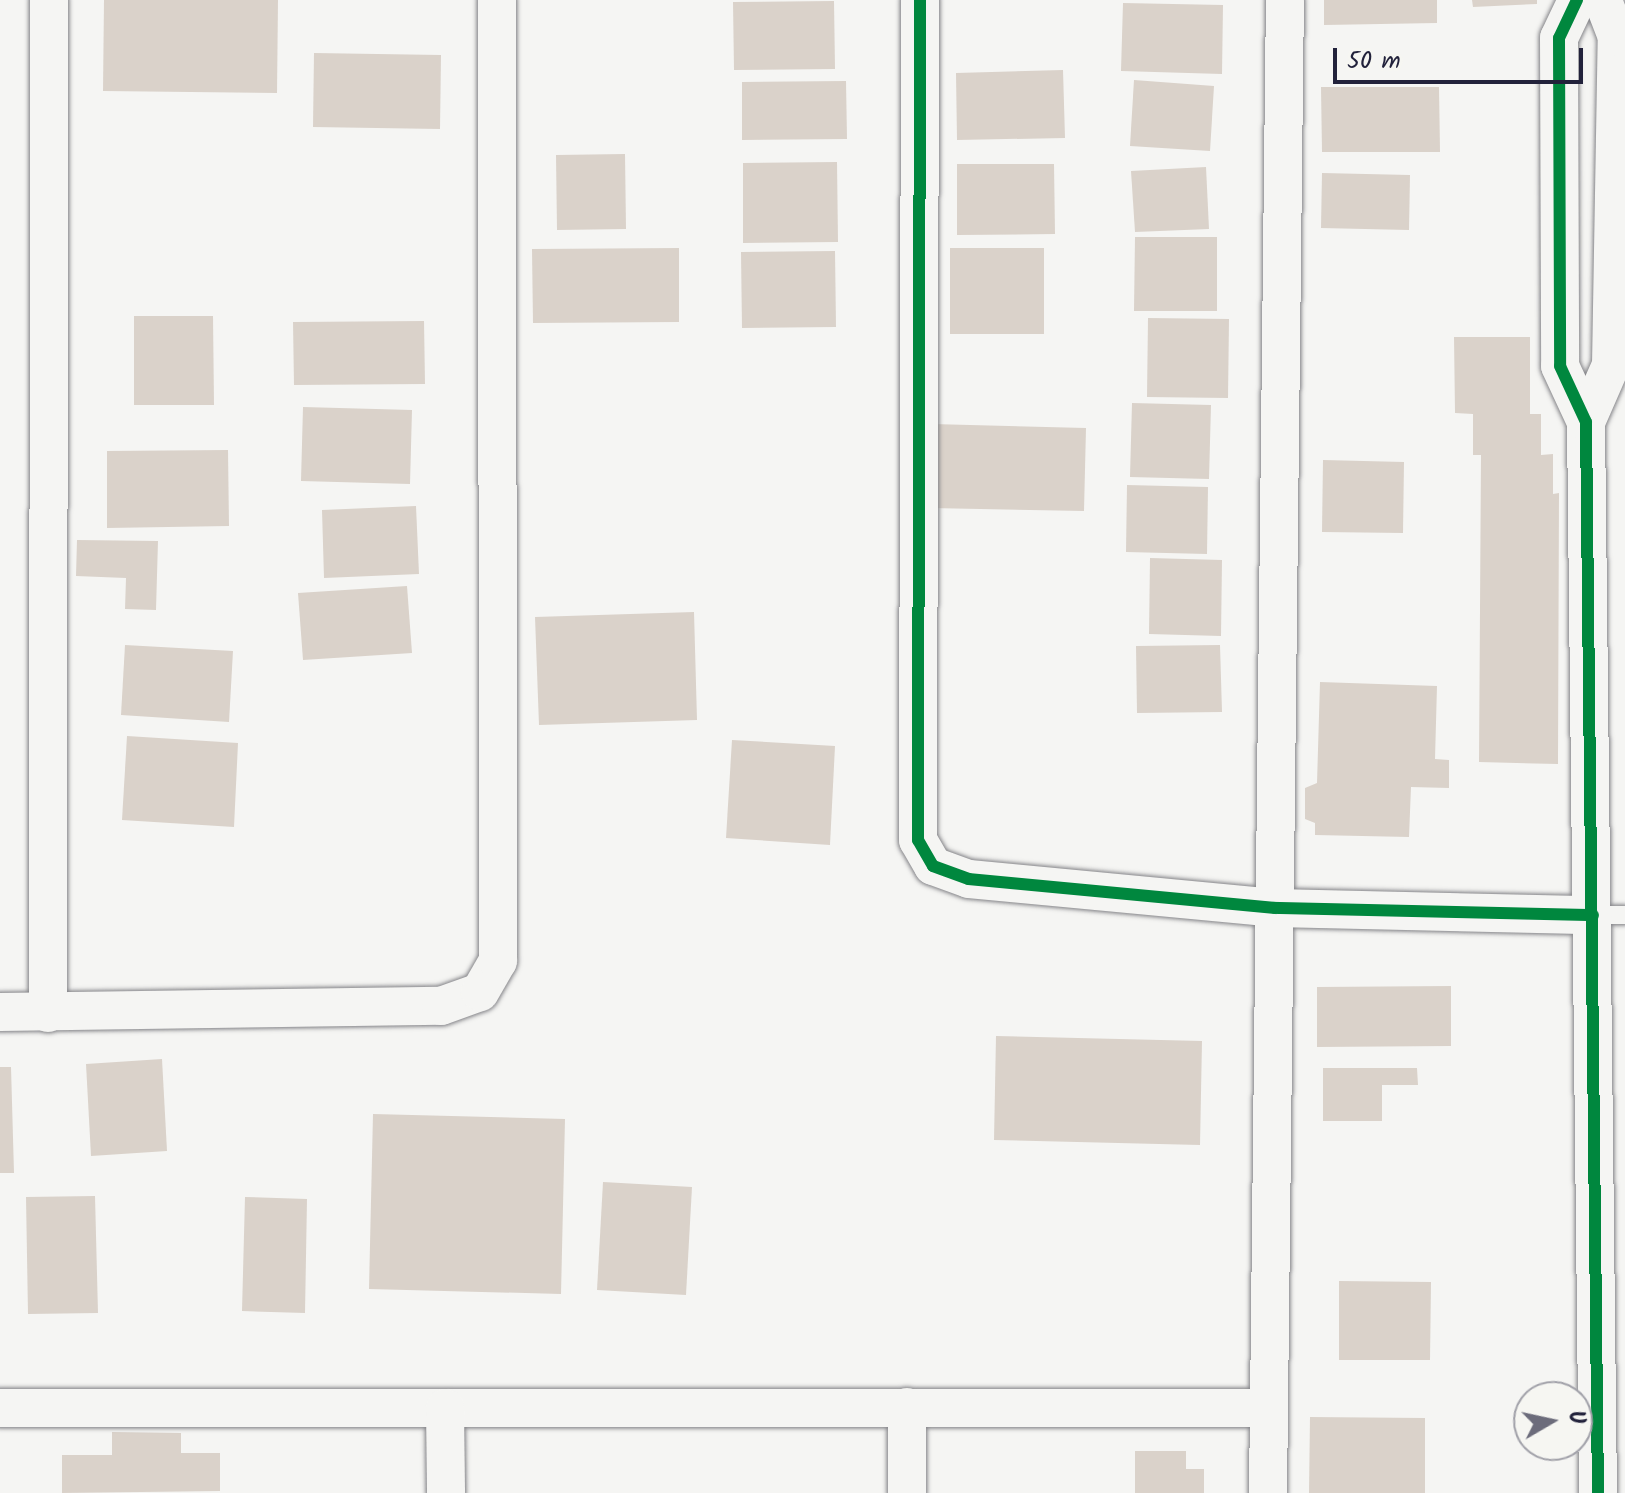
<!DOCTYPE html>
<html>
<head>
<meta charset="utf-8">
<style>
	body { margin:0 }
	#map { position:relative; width:1625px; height:1493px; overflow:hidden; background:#f5f5f3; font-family:Kalam,sans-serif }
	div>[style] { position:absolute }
	.building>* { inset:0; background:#dad2ca }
	.roads { filter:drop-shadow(0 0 2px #858589) drop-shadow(0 0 2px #858589) }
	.lane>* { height:18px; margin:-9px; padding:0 9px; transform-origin:9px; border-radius:9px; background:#f5f5f3 }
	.street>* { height:38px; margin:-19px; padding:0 19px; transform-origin:19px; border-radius:19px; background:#f5f5f3 }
	.cycleway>* { height:12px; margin:-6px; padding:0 6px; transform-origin:6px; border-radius:6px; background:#00873e }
	span { translate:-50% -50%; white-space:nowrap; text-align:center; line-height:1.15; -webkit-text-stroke:8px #f6f6f2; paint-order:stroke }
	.north { position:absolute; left:1513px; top:1381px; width:80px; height:80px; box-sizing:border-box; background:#f6f6f2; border:2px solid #a1a1a9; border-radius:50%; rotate:81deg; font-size:22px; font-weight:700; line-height:32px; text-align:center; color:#22223b }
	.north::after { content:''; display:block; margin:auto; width:28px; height:36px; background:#6c6c7b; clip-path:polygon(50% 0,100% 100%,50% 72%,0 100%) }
	.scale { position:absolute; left:1333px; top:48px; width:250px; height:36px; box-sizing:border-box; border:4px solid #22223b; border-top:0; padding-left:10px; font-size:24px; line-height:28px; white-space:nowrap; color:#22223b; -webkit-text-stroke:6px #f6f6f2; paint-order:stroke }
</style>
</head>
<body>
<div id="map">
	<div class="building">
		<i style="clip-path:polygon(104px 0,278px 0,277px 93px,103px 91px)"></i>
		<i style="clip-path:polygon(1324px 0,1437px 0,1437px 23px,1324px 25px)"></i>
		<i style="clip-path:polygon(1472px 0,1537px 0,1537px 4px,1473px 7px)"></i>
		<i style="clip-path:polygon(834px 1px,835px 69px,734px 70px,733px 2px)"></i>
		<i style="clip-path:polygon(1123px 3px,1223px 5px,1222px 74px,1121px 71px)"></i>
		<i style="clip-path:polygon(314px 53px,441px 55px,440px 129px,313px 127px)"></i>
		<i style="clip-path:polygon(1063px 70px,1065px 138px,957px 140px,956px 73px)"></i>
		<i style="clip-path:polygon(1134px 80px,1214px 86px,1210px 151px,1130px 146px)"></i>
		<i style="clip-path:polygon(846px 81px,847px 139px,742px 140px,742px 82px)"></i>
		<i style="clip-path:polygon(1321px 87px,1439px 87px,1440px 152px,1322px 152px)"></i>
		<i style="clip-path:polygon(625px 154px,626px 229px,557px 230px,556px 155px)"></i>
		<i style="clip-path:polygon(837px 162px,838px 242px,743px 243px,743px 163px)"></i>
		<i style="clip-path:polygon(957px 164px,1054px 164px,1055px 234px,957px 235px)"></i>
		<i style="clip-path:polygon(1206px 167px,1209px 229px,1135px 232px,1131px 171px)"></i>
		<i style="clip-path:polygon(1322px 173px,1410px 175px,1409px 230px,1321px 228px)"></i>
		<i style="clip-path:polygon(1135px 237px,1217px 237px,1217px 311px,1134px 311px)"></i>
		<i style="clip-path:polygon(679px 248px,679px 322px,533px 323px,532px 249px)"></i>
		<i style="clip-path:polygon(950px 248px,1044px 248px,1044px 334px,950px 334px)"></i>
		<i style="clip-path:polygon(835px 251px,836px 327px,742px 328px,741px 252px)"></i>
		<i style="clip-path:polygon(134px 316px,213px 316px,214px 405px,134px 405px)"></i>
		<i style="clip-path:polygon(1148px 318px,1229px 319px,1228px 398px,1147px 397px)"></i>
		<i style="clip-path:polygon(424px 321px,425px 384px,294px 385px,293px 322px)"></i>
		<i style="clip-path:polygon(1454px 337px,1530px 337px,1530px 414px,1541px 414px,1541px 455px,1553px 454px,1553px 494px,1559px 493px,1558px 764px,1479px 762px,1481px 455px,1473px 455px,1473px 414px,1455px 413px)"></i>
		<i style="clip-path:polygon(1132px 403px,1211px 405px,1209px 479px,1130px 477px)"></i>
		<i style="clip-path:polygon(303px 407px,412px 410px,410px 484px,301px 481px)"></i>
		<i style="clip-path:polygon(932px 424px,1086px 428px,1084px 511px,930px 508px)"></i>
		<i style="clip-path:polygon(228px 450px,229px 526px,107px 528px,107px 451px)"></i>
		<i style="clip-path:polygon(1323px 460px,1404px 462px,1403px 533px,1322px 532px)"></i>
		<i style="clip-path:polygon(1127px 485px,1208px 487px,1207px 554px,1126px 552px)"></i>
		<i style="clip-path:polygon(416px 506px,419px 574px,324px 578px,322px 510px)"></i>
		<i style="clip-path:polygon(77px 540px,158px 541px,156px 610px,125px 609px,126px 578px,76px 576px)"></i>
		<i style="clip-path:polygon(1150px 558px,1222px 560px,1221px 636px,1149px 634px)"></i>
		<i style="clip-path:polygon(407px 586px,412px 653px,303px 660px,298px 593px)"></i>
		<i style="clip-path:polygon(694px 612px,697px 720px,539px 725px,535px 617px)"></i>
		<i style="clip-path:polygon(125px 645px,233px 651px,229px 722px,121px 715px)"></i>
		<i style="clip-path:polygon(1220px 645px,1222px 712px,1137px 713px,1136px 646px)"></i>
		<i style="clip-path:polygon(1320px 682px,1437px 686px,1435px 759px,1449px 760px,1449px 788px,1411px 787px,1409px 837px,1315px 835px,1315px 823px,1305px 819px,1305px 788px,1317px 783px)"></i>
		<i style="clip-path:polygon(127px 736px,238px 743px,234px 827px,122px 820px)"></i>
		<i style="clip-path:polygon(732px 740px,835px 746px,830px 845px,726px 838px)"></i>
		<i style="clip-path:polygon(1451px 986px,1451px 1046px,1317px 1047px,1317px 987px)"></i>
		<i style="clip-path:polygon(996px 1036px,1202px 1041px,1200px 1145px,994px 1140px)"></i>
		<i style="clip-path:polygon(162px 1059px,167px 1151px,91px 1156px,86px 1064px)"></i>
		<i style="clip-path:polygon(0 1067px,11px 1067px,14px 1173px,0 1173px)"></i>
		<i style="clip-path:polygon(1323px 1068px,1417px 1068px,1418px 1085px,1382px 1085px,1382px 1121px,1323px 1121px)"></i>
		<i style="clip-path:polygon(373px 1114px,565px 1119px,561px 1294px,369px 1289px)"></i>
		<i style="clip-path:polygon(603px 1182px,692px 1187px,686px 1295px,597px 1290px)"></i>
		<i style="clip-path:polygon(95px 1196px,98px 1313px,28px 1314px,26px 1197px)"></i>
		<i style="clip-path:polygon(245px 1197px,307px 1199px,305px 1313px,242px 1311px)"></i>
		<i style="clip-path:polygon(1339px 1281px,1431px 1282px,1430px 1360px,1339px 1360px)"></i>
		<i style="clip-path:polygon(1310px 1417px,1425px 1418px,1425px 1493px,1309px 1493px)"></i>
		<i style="clip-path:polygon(112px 1432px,181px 1433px,181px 1453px,220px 1453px,220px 1491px,62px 1493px,62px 1455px,112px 1455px)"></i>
		<i style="clip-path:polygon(1135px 1451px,1186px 1451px,1186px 1469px,1204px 1469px,1204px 1493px,1135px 1493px)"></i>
	</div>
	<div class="roads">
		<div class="lane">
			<i style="left:1593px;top:915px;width:32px"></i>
		</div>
		<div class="street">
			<i style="left:920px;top:0;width:840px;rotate:90.14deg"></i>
			<i style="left:918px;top:840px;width:30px;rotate:60deg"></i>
			<i style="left:933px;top:866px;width:38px;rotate:20deg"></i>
			<i style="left:969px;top:879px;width:307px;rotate:5.4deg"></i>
			<i style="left:1275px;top:908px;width:318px;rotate:1.3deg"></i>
			<i style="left:1577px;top:0;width:42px;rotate:115.3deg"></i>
			<i style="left:1559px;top:38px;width:328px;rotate:89.8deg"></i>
			<i style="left:1560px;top:366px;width:62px;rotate:65.1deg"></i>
			<i style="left:1586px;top:422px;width:1071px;rotate:89.36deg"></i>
			<i style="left:1586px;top:422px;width:62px;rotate:-66.3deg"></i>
			<i style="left:1611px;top:365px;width:328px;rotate:-89deg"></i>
			<i style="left:1617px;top:37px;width:40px;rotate:-111deg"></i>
			<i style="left:0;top:1012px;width:441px;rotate:-0.8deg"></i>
			<i style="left:441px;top:1006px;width:41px;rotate:-19.7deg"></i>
			<i style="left:480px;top:992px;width:36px;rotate:-60deg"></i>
			<i style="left:498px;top:961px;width:961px;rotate:-90.06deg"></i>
			<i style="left:48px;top:1013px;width:1013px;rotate:-89.94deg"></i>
			<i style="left:907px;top:1407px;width:86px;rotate:90deg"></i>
			<i style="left:0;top:1408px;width:1269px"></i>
			<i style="left:445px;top:1408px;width:85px;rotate:89.3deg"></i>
			<i style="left:1268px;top:1493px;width:1493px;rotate:-89.35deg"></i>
		</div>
	</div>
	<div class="cycleway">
		<i style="left:920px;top:0;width:840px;rotate:90.14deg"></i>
		<i style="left:918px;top:840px;width:30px;rotate:60deg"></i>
		<i style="left:933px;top:866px;width:38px;rotate:20deg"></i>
		<i style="left:969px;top:879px;width:307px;rotate:5.4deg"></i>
		<i style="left:1275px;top:908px;width:318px;rotate:1.3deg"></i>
		<i style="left:1577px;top:0;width:42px;rotate:115.3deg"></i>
		<i style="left:1559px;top:38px;width:328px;rotate:89.8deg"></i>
		<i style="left:1560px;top:366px;width:62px;rotate:65.1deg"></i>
		<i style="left:1586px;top:422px;width:1071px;rotate:89.36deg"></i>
	</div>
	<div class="north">U</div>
	<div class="scale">50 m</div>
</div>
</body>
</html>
